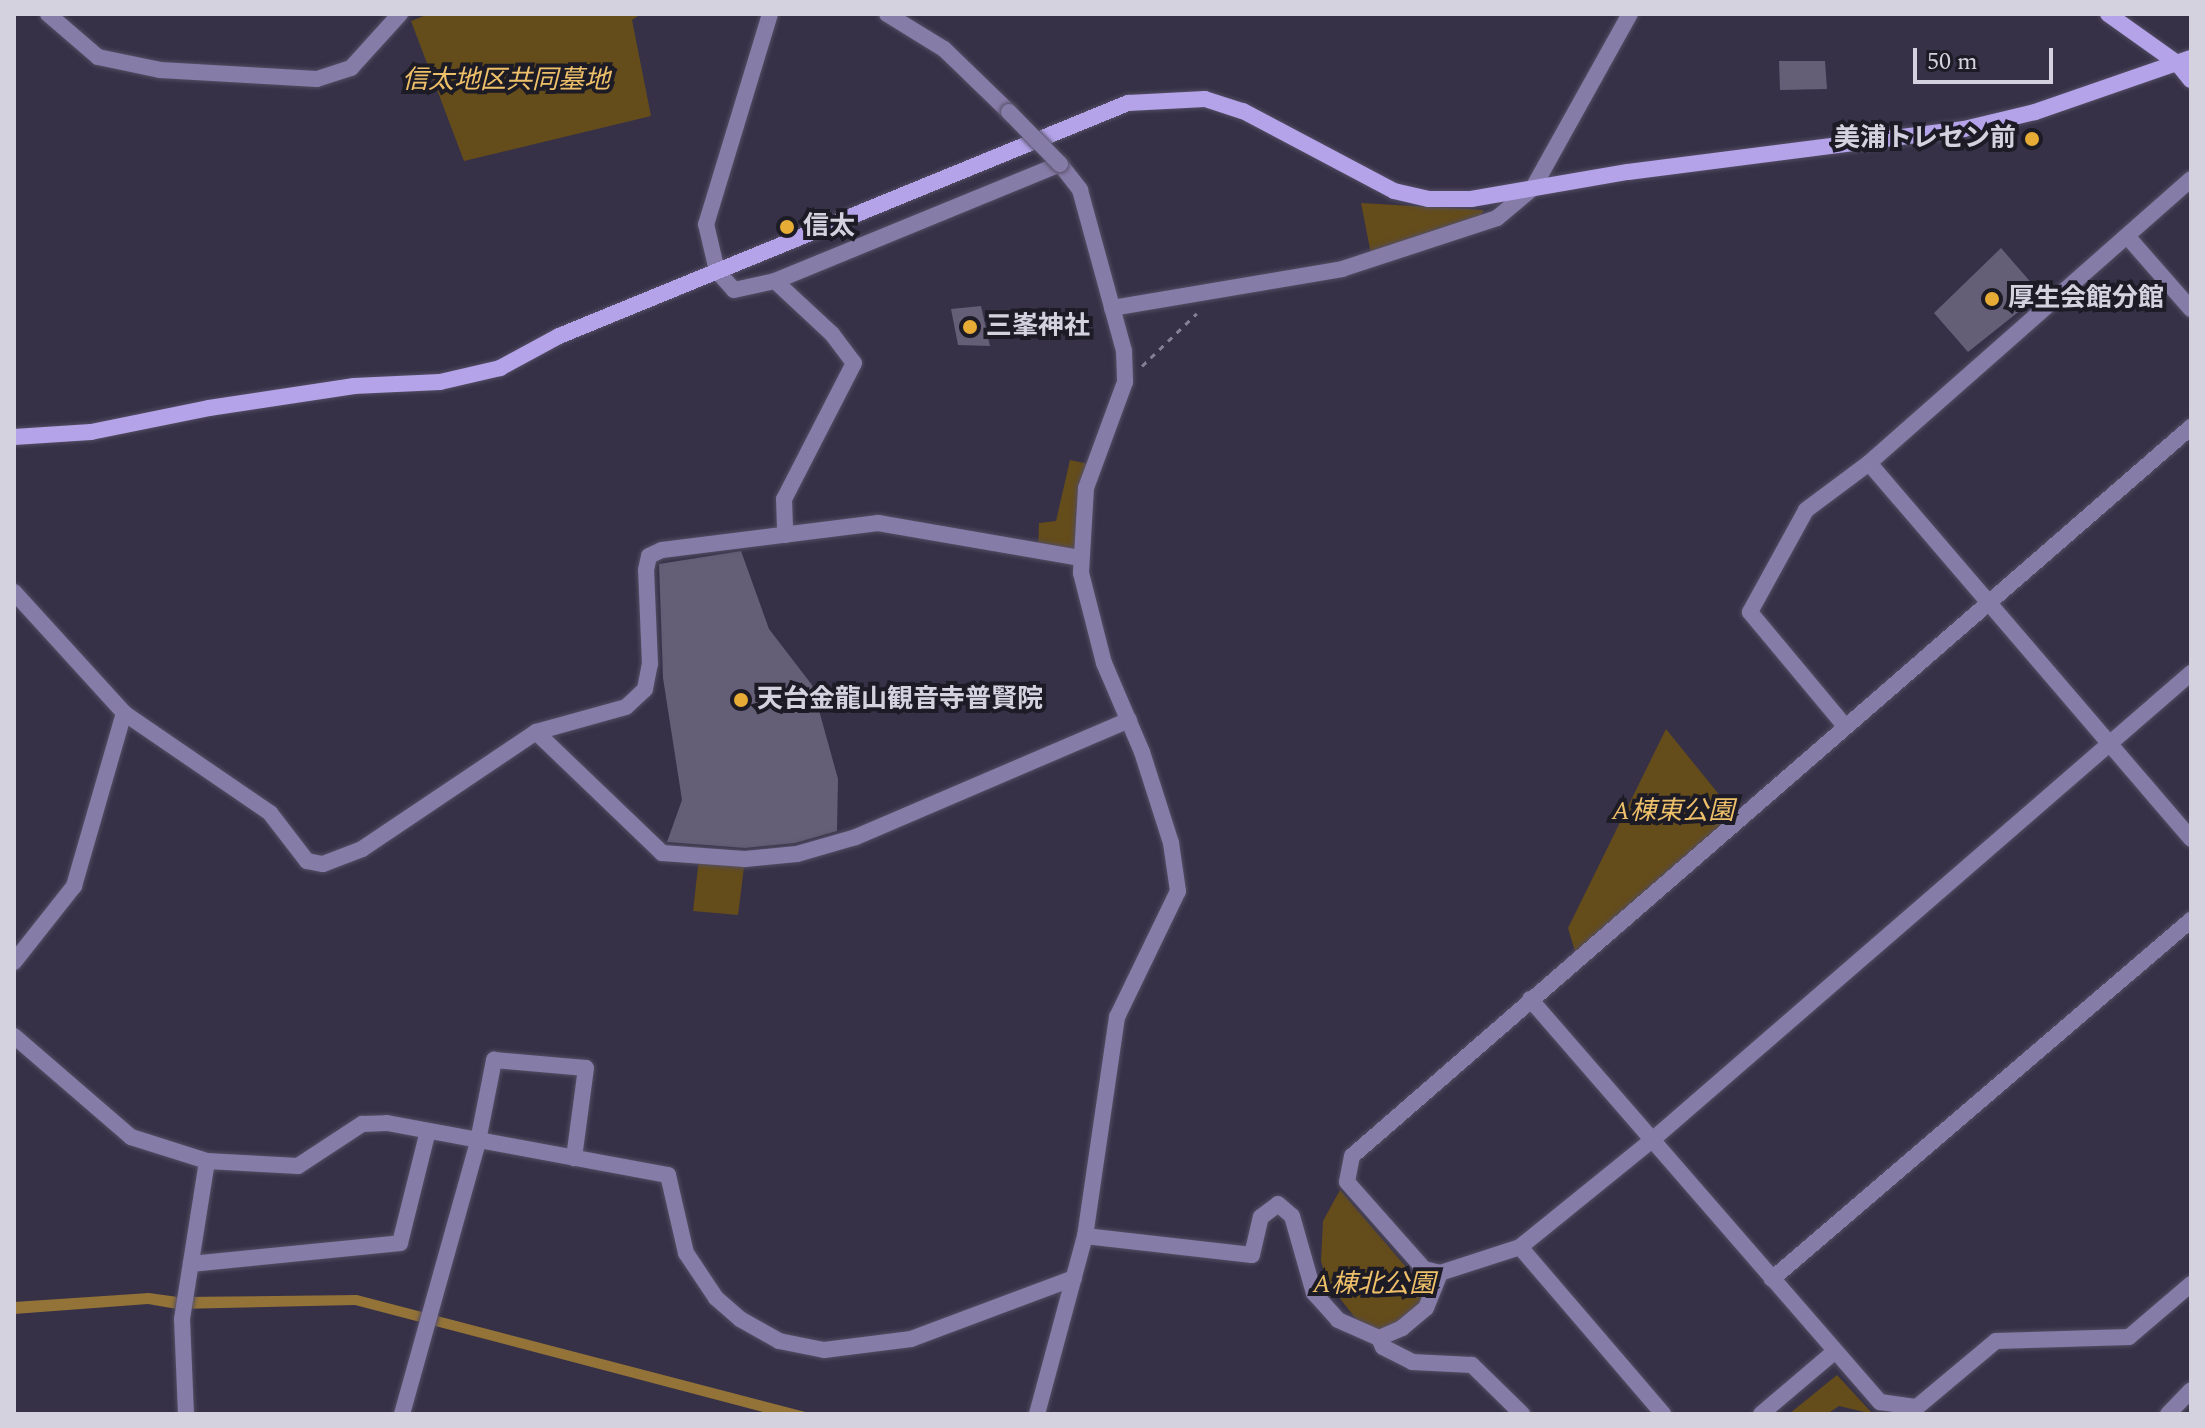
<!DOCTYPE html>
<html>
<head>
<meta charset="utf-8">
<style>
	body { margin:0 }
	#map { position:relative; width:2205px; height:1428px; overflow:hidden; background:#363147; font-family:Spectral,"Noto Sans JP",serif }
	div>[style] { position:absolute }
	.green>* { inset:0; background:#644c1b }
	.water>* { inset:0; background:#937338 }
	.building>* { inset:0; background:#645f76 }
	.path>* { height:3px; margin-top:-1.5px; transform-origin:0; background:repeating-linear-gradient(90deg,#858193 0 6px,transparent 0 12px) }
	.roads { filter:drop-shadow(0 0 2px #534e63) drop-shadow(0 0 2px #534e63) }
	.street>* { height:16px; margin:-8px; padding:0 8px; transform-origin:8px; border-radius:8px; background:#867ca8 }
	.secondary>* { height:16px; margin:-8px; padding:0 8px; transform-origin:8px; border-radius:8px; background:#b4a3e9 }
	.bridges { filter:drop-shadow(0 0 2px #534e63) drop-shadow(0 0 2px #534e63) }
	.street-bridge>* { height:16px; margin:-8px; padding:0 8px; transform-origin:8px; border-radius:8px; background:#867ca8 }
	.dots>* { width:22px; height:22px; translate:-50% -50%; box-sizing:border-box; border:4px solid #1d1b25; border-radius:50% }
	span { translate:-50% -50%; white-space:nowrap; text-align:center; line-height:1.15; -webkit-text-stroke:8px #1d1b25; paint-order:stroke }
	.park-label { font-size:26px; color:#efc06a; font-style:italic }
	.poi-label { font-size:26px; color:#d5d2e0; font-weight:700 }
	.right { translate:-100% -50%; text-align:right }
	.left { translate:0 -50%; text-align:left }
	.frame { position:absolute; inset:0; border:16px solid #d5d2e0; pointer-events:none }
	.scale { position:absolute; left:1913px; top:48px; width:140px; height:36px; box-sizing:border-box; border:4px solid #d5d2e0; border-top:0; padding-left:10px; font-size:24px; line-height:28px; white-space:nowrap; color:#d5d2e0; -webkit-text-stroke:6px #1d1b25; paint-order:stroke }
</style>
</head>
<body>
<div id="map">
	<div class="green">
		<i style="clip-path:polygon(429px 14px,641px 14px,632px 20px,651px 116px,464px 161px,411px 21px)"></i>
		<i style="clip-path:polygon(1361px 203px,1484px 210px,1476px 225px,1372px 259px)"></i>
		<i style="clip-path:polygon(1070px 460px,1094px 465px,1081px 558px,1038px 551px,1039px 523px,1056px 521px)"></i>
		<i style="clip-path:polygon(1666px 729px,1738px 818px,1577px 958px,1568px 928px)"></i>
		<i style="clip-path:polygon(699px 858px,745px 859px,738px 915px,693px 911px)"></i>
		<i style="clip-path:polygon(1340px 1190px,1425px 1289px,1422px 1303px,1388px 1330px,1363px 1328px,1327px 1282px,1321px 1261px,1323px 1221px)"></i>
		<i style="clip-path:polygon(1837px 1375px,1873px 1414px,1839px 1406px,1827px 1414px,1789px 1414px)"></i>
	</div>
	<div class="water">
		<i style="clip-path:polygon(149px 1293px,178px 1297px,357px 1295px,813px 1414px,771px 1414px,355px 1305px,177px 1309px,148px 1304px,14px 1314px,14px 1302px)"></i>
	</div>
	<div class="building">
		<i style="clip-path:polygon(1779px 61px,1825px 61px,1827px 89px,1780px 90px)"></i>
		<i style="clip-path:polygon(2001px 248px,2041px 294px,1968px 352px,1934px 313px)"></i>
		<i style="clip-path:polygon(981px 306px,990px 346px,958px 345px,951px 309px)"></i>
		<i style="clip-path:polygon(741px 551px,769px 629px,812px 685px,838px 779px,837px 831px,795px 843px,745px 848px,667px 842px,682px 800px,663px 678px,659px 564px)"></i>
	</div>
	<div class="path">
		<i style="left:1142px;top:366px;width:76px;rotate:-43.9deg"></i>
	</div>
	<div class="roads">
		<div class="street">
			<i style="left:48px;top:14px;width:66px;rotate:40.7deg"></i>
			<i style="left:98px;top:57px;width:63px;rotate:11.8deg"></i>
			<i style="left:160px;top:70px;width:157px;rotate:3.3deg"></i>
			<i style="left:317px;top:79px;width:36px;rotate:-18deg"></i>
			<i style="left:351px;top:68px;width:73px;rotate:-47.8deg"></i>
			<i style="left:770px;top:14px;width:220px;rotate:106.9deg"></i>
			<i style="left:706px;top:224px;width:48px;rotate:76.8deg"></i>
			<i style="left:717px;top:271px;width:25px;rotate:48deg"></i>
			<i style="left:734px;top:290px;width:42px;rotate:-12.4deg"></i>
			<i style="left:775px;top:281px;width:308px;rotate:-22.3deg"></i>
			<i style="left:1060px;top:164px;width:33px;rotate:52deg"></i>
			<i style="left:1080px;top:190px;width:167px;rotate:74.7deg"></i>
			<i style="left:1124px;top:351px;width:31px;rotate:88deg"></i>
			<i style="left:1125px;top:382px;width:113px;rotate:110.2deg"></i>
			<i style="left:1086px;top:488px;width:85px;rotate:93.4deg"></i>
			<i style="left:1081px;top:573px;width:93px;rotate:75.7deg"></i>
			<i style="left:1104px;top:663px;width:97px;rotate:66.9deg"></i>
			<i style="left:1142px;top:752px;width:96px;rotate:72.3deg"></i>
			<i style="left:1171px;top:843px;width:49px;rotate:81.7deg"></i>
			<i style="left:1178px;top:891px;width:140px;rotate:115.8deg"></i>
			<i style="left:1117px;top:1017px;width:221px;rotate:98.3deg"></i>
			<i style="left:1085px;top:1236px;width:184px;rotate:105.1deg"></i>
			<i style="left:887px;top:14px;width:67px;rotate:31.6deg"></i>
			<i style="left:944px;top:49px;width:91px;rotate:44.1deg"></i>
			<i style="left:2127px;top:236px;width:97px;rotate:48.8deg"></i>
			<i style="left:775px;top:281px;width:78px;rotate:42.9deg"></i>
			<i style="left:832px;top:334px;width:36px;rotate:53deg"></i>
			<i style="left:854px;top:363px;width:153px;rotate:117.2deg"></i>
			<i style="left:784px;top:499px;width:36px;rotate:88deg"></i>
			<i style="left:1112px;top:308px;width:233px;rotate:-9.6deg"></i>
			<i style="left:1342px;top:269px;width:163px;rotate:-18.2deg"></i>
			<i style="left:1497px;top:218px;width:47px;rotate:-39.8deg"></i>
			<i style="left:1533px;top:188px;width:199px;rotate:-60.9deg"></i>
			<i style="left:2191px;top:427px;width:1111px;rotate:139.01deg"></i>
			<i style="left:1352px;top:1156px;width:26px;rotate:101deg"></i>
			<i style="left:1347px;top:1182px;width:116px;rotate:48.5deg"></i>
			<i style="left:1424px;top:1269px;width:16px;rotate:14deg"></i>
			<i style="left:1440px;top:1273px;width:84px;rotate:-18deg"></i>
			<i style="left:1520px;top:1247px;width:169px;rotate:-39deg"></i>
			<i style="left:1651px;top:1141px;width:715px;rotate:-40.91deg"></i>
			<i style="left:1869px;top:463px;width:495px;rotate:49.4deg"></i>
			<i style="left:14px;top:592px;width:164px;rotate:47.7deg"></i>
			<i style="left:124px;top:713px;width:177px;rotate:34.4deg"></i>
			<i style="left:270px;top:813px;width:61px;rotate:52.4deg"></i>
			<i style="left:307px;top:861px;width:16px;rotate:11deg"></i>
			<i style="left:323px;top:864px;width:42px;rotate:-21deg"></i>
			<i style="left:362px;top:849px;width:210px;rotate:-33.9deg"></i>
			<i style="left:536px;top:732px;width:93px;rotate:-15.5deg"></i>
			<i style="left:626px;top:707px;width:26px;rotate:-43deg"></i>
			<i style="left:645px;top:689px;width:25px;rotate:-79deg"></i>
			<i style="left:650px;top:664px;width:94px;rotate:-92.4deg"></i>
			<i style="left:646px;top:570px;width:14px;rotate:-78deg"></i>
			<i style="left:649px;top:556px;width:14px;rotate:-25deg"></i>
			<i style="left:662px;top:550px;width:218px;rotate:-7.1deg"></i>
			<i style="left:878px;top:523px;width:206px;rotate:9.8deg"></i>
			<i style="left:1844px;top:725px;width:147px;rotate:-129.8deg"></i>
			<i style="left:1750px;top:612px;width:116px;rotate:-61.2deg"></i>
			<i style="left:1806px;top:510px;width:79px;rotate:-36.7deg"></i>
			<i style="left:1869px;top:463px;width:429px;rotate:-41.4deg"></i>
			<i style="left:536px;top:732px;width:175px;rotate:43.8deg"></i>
			<i style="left:662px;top:853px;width:83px;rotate:4.1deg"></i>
			<i style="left:745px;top:859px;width:52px;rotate:-5.5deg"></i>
			<i style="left:797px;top:854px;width:61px;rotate:-16.1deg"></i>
			<i style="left:856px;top:837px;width:297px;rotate:-23.2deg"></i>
			<i style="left:14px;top:962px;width:97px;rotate:-51.7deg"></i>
			<i style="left:74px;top:886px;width:180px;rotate:-73.9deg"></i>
			<i style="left:1530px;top:999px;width:534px;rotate:49.03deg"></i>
			<i style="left:1880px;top:1402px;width:37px;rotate:8deg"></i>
			<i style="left:1917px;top:1407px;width:103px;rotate:-39.9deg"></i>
			<i style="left:1996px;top:1341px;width:133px;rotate:-1.7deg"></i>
			<i style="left:2129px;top:1337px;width:82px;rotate:-40.5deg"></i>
			<i style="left:14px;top:1036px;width:155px;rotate:40.8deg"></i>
			<i style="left:131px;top:1137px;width:80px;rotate:17.5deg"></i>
			<i style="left:207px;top:1161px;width:91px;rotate:3.1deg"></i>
			<i style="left:298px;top:1166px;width:77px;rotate:-33.3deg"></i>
			<i style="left:362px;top:1124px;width:25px;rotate:-2deg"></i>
			<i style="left:387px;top:1123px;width:286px;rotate:10.5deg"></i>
			<i style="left:668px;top:1175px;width:80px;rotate:77deg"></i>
			<i style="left:686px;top:1253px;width:54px;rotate:56.3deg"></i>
			<i style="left:716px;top:1298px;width:32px;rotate:41deg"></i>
			<i style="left:740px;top:1319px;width:45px;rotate:29.4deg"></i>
			<i style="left:779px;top:1341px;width:46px;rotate:11.3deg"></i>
			<i style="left:824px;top:1350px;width:88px;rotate:-7.2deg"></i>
			<i style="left:911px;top:1339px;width:174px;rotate:-20.5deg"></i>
			<i style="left:1085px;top:1236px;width:168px;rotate:6.5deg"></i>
			<i style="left:1252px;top:1255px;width:39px;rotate:-77deg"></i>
			<i style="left:1261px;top:1217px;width:21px;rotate:-37deg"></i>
			<i style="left:1278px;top:1204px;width:18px;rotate:41deg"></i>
			<i style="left:1292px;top:1216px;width:80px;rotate:74.1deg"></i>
			<i style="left:1314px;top:1293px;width:36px;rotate:48deg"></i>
			<i style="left:1338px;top:1320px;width:45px;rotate:23.7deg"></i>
			<i style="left:1379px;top:1338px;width:25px;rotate:-23deg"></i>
			<i style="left:1402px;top:1328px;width:31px;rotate:-40deg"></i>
			<i style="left:1426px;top:1308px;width:38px;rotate:-68deg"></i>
			<i style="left:1520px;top:1247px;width:220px;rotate:49.4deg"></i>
			<i style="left:191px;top:1264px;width:210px;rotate:-5.7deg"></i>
			<i style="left:400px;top:1243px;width:115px;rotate:-76deg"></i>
			<i style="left:1772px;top:1279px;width:552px;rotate:-40.59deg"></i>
			<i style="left:1379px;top:1338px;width:10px;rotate:66deg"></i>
			<i style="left:1383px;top:1347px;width:33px;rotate:27deg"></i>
			<i style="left:1412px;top:1362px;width:60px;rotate:2.9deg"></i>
			<i style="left:1472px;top:1365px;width:70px;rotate:44.4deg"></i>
			<i style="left:186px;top:1414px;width:95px;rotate:-92.4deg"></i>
			<i style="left:182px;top:1319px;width:160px;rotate:-81deg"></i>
			<i style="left:402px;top:1414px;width:283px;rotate:-74.4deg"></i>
			<i style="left:478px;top:1141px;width:83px;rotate:-78.8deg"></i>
			<i style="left:494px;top:1060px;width:92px;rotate:5deg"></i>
			<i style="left:586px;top:1068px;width:91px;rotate:97.6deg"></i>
			<i style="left:1761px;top:1414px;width:96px;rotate:-40.3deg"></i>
			<i style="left:2168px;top:1414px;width:33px;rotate:-46deg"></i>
		</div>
		<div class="secondary">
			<i style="left:2108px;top:14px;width:85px;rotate:35.4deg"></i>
			<i style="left:2177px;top:63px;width:22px;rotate:51deg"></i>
			<i style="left:14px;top:437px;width:77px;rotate:-3.7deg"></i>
			<i style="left:91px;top:432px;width:120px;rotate:-11.5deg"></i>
			<i style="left:209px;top:408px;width:147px;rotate:-8.6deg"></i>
			<i style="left:354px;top:386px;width:86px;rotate:-2.7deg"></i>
			<i style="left:440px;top:382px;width:62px;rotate:-13.1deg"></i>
			<i style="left:500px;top:368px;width:67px;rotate:-28.5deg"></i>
			<i style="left:559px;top:336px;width:615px;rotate:-22.27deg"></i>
			<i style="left:1128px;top:103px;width:77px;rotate:-3deg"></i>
			<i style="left:1205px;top:99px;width:40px;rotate:18deg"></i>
			<i style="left:1243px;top:111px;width:171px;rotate:27.9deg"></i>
			<i style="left:1394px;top:191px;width:36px;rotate:13deg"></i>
			<i style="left:1429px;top:199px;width:42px"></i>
			<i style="left:1471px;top:199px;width:159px;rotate:-9.8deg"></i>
			<i style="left:1628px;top:172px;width:339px;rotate:-7.3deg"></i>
			<i style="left:1964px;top:129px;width:73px;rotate:-13.5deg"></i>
			<i style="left:2035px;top:112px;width:165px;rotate:-19.1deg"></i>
		</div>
	</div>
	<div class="bridges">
		<div class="street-bridge">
			<i style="left:1009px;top:112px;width:73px;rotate:45.6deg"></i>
		</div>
	</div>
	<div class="dots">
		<i style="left:2032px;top:139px;background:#e6ac36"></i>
		<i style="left:787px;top:227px;background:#e6ac36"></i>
		<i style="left:1992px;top:299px;background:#e6ac36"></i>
		<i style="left:970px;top:327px;background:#e6ac36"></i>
		<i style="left:741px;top:700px;background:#e6ac36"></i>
	</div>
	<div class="park-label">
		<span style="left:506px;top:81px">信太地区共同墓地</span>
		<span style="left:1673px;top:812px">A棟東公園</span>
		<span style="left:1374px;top:1285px">A棟北公園</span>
	</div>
	<div class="poi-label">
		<span class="right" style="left:2016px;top:139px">美浦トレセン前</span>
		<span class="left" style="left:803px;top:227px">信太</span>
		<span class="left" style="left:2008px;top:299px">厚生会館分館</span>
		<span class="left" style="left:986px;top:327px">三峯神社</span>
		<span class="left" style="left:757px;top:700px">天台金龍山観音寺普賢院</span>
	</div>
	<div class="frame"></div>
	<div class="scale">50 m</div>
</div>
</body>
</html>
